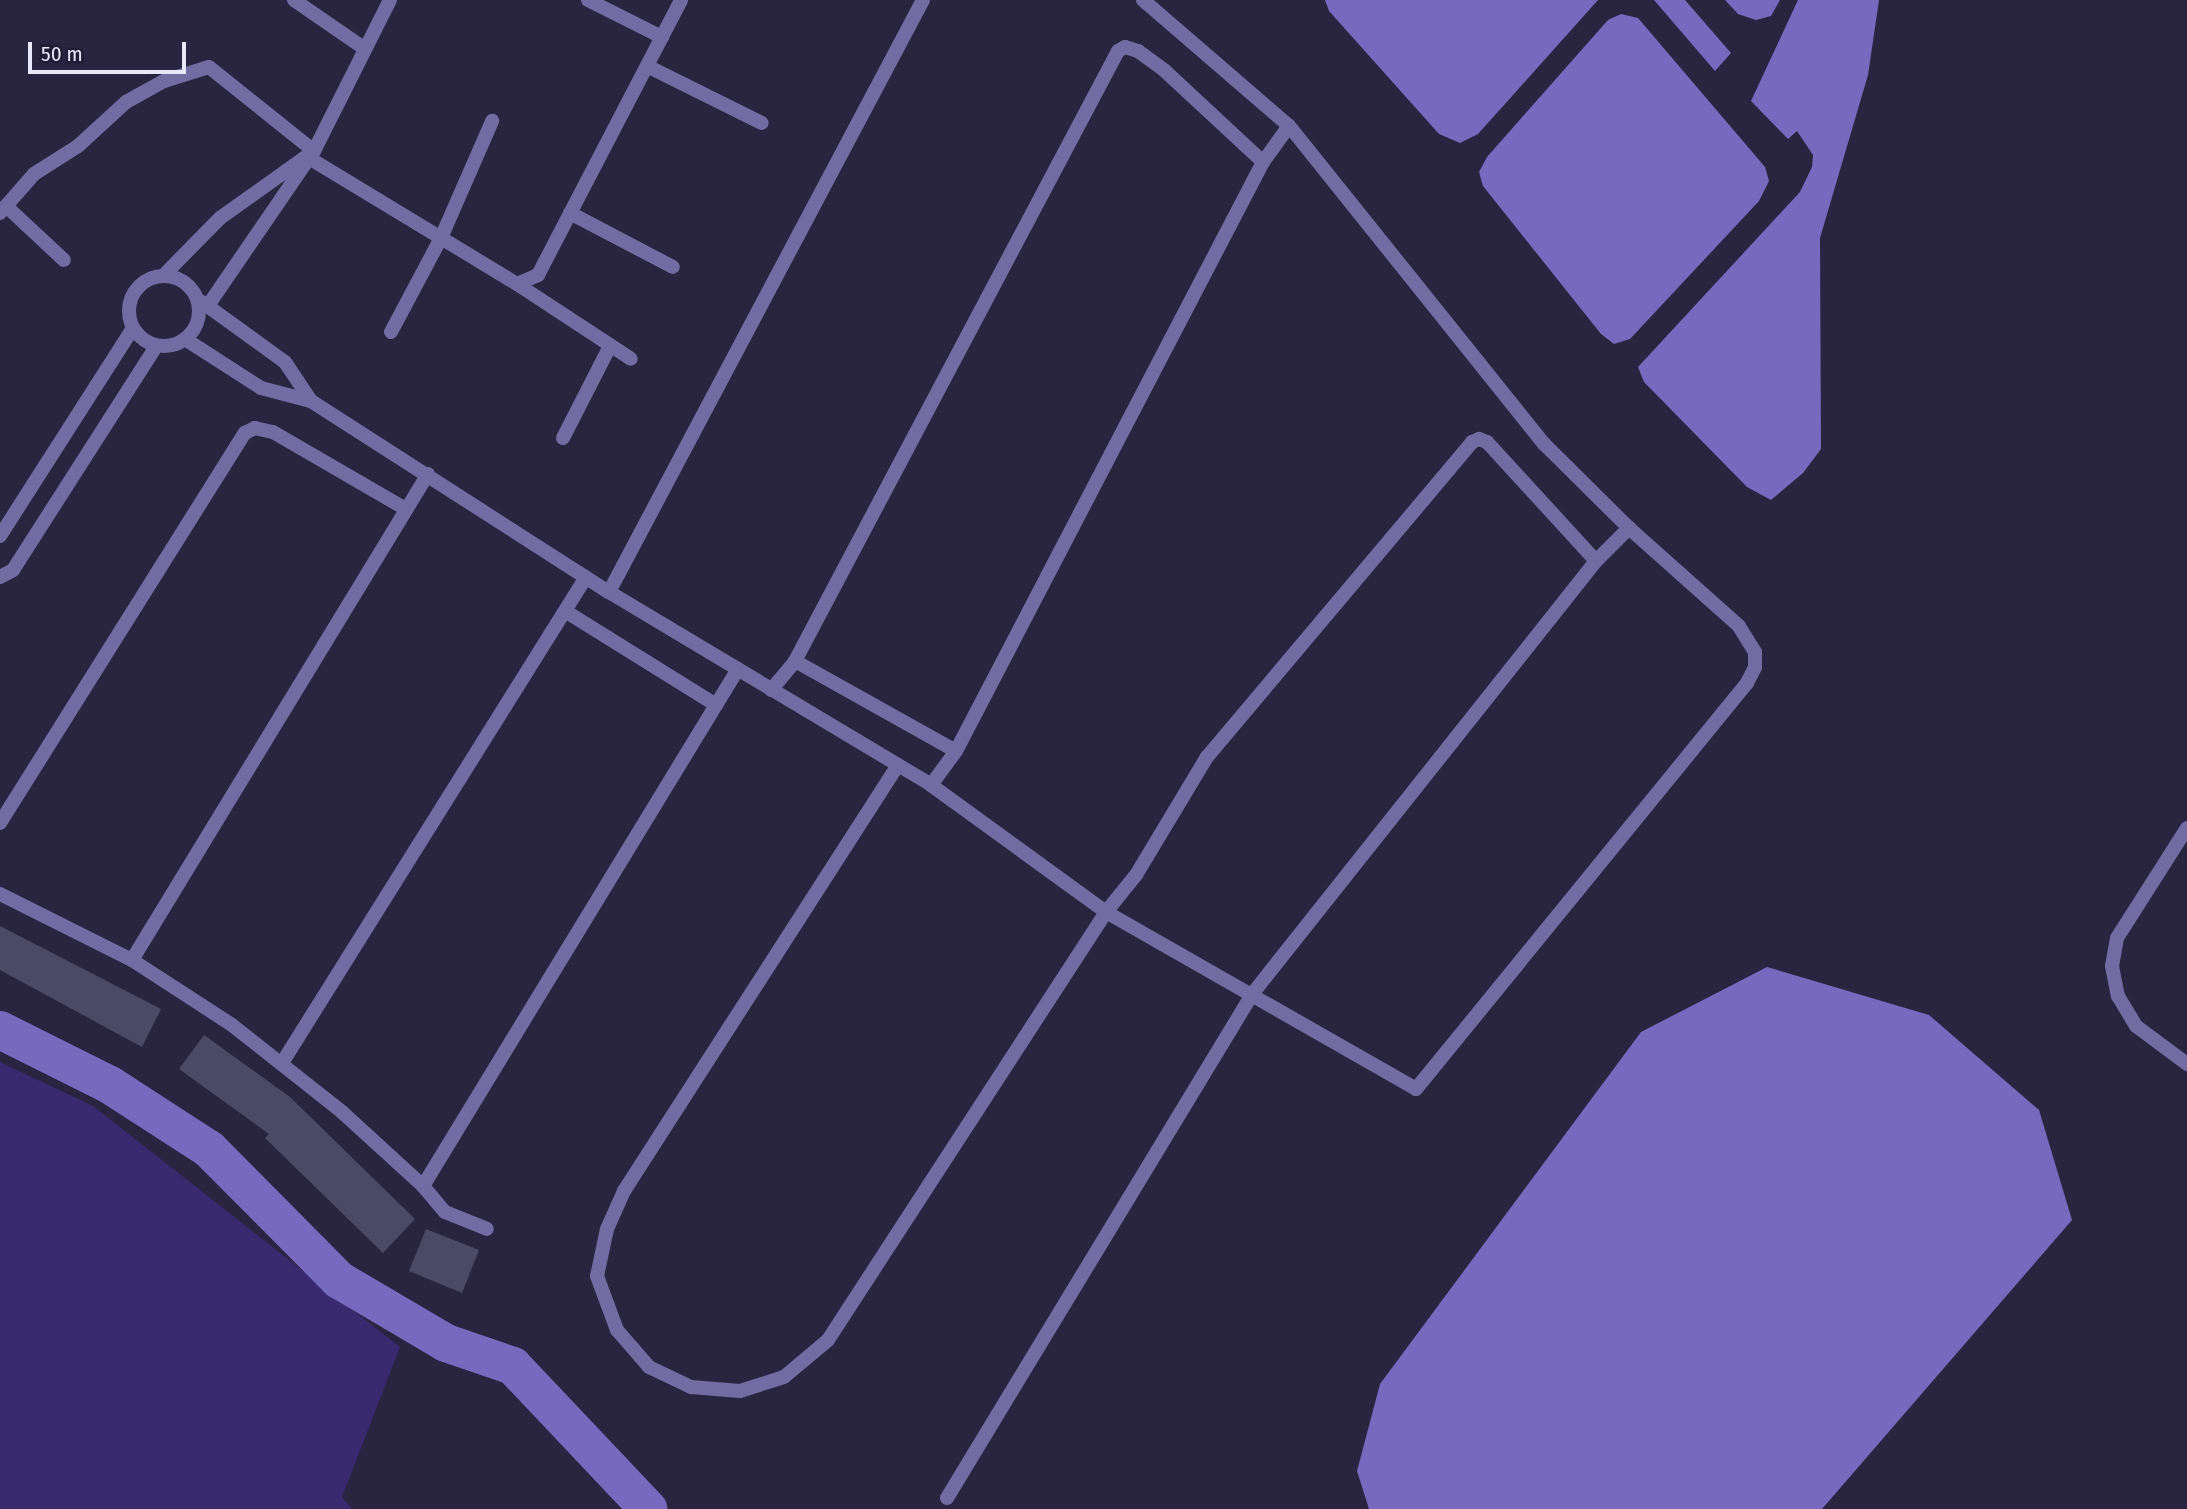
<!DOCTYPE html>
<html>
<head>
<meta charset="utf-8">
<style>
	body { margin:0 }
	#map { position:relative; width:2187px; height:1509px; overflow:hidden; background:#292540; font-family:"Fira Sans Condensed",sans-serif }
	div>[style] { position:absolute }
	.green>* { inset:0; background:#39296f }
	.water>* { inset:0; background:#776abe }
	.river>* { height:38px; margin:-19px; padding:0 19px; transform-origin:19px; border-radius:19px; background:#776abe }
	.building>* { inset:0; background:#4c4966 }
	.street>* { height:14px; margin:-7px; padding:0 7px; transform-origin:7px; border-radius:7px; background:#736ca3 }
	.street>.ring { margin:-7px; padding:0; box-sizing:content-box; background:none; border:14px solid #736ca3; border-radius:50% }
	span { translate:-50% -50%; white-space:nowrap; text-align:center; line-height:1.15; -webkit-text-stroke:5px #201c36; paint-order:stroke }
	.scale { position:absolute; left:28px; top:42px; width:158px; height:32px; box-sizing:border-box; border:4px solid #e9e8fa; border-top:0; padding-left:9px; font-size:21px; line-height:24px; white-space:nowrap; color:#e9e8fa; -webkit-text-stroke:5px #201c36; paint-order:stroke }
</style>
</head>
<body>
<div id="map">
	<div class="green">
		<i style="clip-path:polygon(0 1062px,93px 1106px,400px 1347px,342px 1497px,352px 1509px,0 1509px)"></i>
	</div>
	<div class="water">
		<i style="clip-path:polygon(1325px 0,1598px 0,1478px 134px,1460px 143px,1439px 134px,1329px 11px)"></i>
		<i style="clip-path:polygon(1654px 0,1685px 0,1731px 53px,1715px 71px)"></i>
		<i style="clip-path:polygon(1725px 0,1780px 0,1771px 16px,1756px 20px,1738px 14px)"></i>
		<i style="clip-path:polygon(1798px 0,1879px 0,1868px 75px,1820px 238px,1821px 449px,1803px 473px,1771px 500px,1747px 487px,1644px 382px,1638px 367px,1800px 192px,1812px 167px,1813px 155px,1797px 131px,1788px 139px,1751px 101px)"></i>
		<i style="clip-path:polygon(1621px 14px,1638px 18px,1765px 167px,1769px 181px,1759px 201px,1630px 339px,1614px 344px,1601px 334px,1483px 186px,1479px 172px,1487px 157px,1608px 20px)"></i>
		<i style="clip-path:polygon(1767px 967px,1929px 1015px,2039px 1110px,2072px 1220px,1822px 1509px,1369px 1509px,1357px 1471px,1380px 1384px,1641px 1032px)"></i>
	</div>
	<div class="river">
		<i style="left:0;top:1030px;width:123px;rotate:26.6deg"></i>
		<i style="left:110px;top:1085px;width:118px;rotate:32.9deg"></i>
		<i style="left:209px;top:1149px;width:185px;rotate:45.2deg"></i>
		<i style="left:339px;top:1280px;width:124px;rotate:30.5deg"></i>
		<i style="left:446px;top:1343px;width:71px;rotate:18.9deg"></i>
		<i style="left:513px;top:1366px;width:197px;rotate:46.6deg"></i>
	</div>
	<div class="building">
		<i style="clip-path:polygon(0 926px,161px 1009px,142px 1047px,0 970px)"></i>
		<i style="clip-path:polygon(204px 1035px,290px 1097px,415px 1219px,383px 1253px,265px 1138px,269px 1134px,179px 1069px)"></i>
		<i style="clip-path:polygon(426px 1229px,479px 1250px,462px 1293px,409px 1271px)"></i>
	</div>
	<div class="street">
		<i style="left:294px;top:0;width:86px;rotate:34.6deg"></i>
		<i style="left:588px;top:0;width:83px;rotate:26.6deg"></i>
		<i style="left:647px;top:66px;width:128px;rotate:26.4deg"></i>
		<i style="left:309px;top:158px;width:243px;rotate:31.2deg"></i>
		<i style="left:517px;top:284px;width:23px;rotate:-23deg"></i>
		<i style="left:538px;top:275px;width:310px;rotate:-62.5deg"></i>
		<i style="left:6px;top:206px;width:79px;rotate:43deg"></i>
		<i style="left:0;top:213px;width:52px;rotate:-48.9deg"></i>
		<i style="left:34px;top:174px;width:52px;rotate:-32.5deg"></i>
		<i style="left:78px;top:146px;width:65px;rotate:-42.5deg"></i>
		<i style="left:126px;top:102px;width:43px;rotate:-28.9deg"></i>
		<i style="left:164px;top:81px;width:47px;rotate:-17.3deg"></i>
		<i style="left:209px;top:67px;width:134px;rotate:38.7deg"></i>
		<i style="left:314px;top:151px;width:115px;rotate:144.5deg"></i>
		<i style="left:220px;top:218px;width:80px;rotate:134.5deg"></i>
		<i style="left:570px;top:213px;width:116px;rotate:27.7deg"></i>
		<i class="ring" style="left:129px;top:276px;width:56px;height:56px"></i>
		<i style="left:517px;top:284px;width:136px;rotate:33.3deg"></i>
		<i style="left:202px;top:302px;width:102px;rotate:35.9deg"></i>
		<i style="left:285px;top:362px;width:47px;rotate:56.3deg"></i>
		<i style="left:207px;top:307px;width:189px;rotate:-55.6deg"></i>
		<i style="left:314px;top:151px;width:169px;rotate:-63.3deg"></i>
		<i style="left:391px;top:332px;width:106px;rotate:-62deg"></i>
		<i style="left:441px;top:238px;width:128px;rotate:-66.4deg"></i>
		<i style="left:185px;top:339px;width:90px;rotate:32.8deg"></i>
		<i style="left:261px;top:388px;width:52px;rotate:14.6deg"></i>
		<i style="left:311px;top:401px;width:354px;rotate:32.7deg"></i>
		<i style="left:609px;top:592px;width:375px;rotate:30.9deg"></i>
		<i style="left:931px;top:785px;width:216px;rotate:36deg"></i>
		<i style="left:1106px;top:912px;width:357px;rotate:29.7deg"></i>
		<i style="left:1416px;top:1089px;width:524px;rotate:-50.81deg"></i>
		<i style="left:1747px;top:683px;width:18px;rotate:-63deg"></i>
		<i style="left:1755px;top:667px;width:15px;rotate:-90deg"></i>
		<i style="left:1755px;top:652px;width:31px;rotate:-122deg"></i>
		<i style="left:1739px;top:626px;width:147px;rotate:-138.3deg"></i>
		<i style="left:1629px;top:528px;width:120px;rotate:-135.3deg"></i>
		<i style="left:1544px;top:444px;width:408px;rotate:-128.7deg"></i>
		<i style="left:1289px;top:126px;width:193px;rotate:-139.2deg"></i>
		<i style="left:563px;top:438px;width:103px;rotate:-62.9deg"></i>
		<i style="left:0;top:536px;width:247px;rotate:-57.4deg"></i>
		<i style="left:0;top:577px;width:15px;rotate:-28deg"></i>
		<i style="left:13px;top:570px;width:266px;rotate:-57.4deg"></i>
		<i style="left:609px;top:592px;width:670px;rotate:-62.06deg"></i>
		<i style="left:565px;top:611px;width:178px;rotate:31.9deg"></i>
		<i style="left:795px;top:661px;width:184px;rotate:29.2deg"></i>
		<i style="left:771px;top:690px;width:38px;rotate:-50deg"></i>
		<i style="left:795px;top:661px;width:690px;rotate:-62.1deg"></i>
		<i style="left:1118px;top:51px;width:8px;rotate:-30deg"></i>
		<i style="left:1125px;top:47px;width:14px;rotate:17deg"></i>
		<i style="left:1138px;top:51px;width:32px;rotate:36deg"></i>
		<i style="left:1164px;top:70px;width:135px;rotate:42.9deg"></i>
		<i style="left:898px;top:765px;width:507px;rotate:122.75deg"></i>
		<i style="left:624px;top:1191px;width:42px;rotate:114.1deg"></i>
		<i style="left:607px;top:1229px;width:48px;rotate:102deg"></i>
		<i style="left:597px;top:1276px;width:58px;rotate:69.7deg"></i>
		<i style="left:617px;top:1330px;width:49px;rotate:49.1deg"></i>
		<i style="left:649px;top:1367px;width:47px;rotate:25.5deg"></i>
		<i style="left:691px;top:1387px;width:49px;rotate:4.7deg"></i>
		<i style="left:740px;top:1391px;width:46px;rotate:-17.7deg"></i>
		<i style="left:784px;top:1377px;width:57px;rotate:-40.1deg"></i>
		<i style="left:828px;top:1340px;width:510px;rotate:-56.99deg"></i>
		<i style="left:1106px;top:912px;width:48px;rotate:-51deg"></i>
		<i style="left:1136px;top:875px;width:138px;rotate:-59deg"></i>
		<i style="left:1207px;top:757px;width:412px;rotate:-49.9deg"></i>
		<i style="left:1472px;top:442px;width:8px;rotate:-23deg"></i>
		<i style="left:1479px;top:439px;width:9px;rotate:21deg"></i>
		<i style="left:1487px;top:442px;width:161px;rotate:47.5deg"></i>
		<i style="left:931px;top:785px;width:42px;rotate:-53.7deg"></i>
		<i style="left:956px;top:751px;width:664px;rotate:-62.47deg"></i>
		<i style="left:1263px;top:162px;width:44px;rotate:-54.2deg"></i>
		<i style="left:0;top:823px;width:461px;rotate:-57.9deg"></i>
		<i style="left:245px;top:433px;width:11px;rotate:-27deg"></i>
		<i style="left:255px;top:428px;width:18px;rotate:13deg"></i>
		<i style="left:273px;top:432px;width:154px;rotate:30.1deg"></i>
		<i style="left:2187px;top:828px;width:130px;rotate:122.5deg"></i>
		<i style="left:2117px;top:938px;width:28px;rotate:100deg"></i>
		<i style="left:2112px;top:966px;width:31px;rotate:79deg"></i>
		<i style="left:2118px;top:996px;width:35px;rotate:59deg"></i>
		<i style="left:2136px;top:1026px;width:64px;rotate:36.7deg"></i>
		<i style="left:0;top:894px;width:148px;rotate:26.6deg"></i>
		<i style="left:132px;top:960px;width:119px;rotate:33deg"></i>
		<i style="left:232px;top:1025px;width:140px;rotate:38.3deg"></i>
		<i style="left:342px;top:1112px;width:110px;rotate:42.4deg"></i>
		<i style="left:423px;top:1186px;width:34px;rotate:50deg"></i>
		<i style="left:445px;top:1212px;width:45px;rotate:22deg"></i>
		<i style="left:132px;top:960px;width:569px;rotate:-58.66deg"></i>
		<i style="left:282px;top:1063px;width:573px;rotate:-57.97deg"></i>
		<i style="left:423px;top:1186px;width:605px;rotate:-58.65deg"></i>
		<i style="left:947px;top:1498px;width:590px;rotate:-58.79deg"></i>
		<i style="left:1253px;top:993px;width:552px;rotate:-51.55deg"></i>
		<i style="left:1596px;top:561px;width:47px;rotate:-45deg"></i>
	</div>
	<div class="scale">50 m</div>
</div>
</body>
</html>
